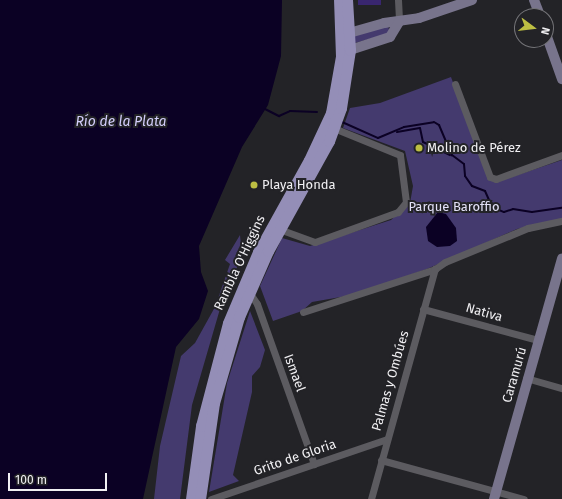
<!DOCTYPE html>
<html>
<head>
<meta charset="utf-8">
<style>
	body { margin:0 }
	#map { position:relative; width:562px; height:499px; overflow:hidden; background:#232327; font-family:"Fira Sans",sans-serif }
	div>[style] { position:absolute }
	.green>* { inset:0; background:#443a6e }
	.water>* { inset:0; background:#0b0124 }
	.stream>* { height:2px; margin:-1px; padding:0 1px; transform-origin:1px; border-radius:1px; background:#0b0124 }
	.building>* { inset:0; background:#39266f }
	.street>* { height:7px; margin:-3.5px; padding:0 3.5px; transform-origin:3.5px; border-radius:3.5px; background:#5c5b60 }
	.secondary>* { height:10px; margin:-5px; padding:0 5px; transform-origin:5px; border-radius:5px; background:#78748c }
	.primary>* { height:11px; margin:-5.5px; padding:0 5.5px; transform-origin:5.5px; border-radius:5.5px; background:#948eb7 }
	.dots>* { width:11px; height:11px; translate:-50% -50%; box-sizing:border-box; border:2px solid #232327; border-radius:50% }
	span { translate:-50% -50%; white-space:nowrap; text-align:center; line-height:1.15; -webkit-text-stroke:4px #232327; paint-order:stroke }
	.poi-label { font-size:13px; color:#f1f0f3 }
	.left { translate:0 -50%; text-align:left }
	.park-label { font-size:13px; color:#e3e1f7 }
	.street-label { font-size:13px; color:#f1f0f3 }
	.water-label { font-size:14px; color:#d2cdf9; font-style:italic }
	.north { position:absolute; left:514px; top:8px; width:40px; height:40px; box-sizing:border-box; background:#232327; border:1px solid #757579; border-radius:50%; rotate:105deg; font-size:11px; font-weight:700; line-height:16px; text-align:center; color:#f1f0f3 }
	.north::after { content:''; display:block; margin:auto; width:14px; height:18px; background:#bdbf43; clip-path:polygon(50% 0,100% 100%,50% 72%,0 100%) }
	.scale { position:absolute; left:8px; top:473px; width:99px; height:18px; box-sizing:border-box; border:2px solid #f1f0f3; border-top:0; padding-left:5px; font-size:12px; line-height:14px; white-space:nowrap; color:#f1f0f3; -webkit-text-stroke:3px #232327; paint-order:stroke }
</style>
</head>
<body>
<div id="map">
	<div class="green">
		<i style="clip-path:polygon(388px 26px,390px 33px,355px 43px,354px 36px)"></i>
		<i style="clip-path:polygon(451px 77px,489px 180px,497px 182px,562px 160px,562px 219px,517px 229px,427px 269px,352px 295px,312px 302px,302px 311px,273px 321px,260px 286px,282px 238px,310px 246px,391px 220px,410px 203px,413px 186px,405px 151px,343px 128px,350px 108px,380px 103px)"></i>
		<i style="clip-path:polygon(240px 235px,242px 256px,222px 302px,192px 405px,180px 499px,154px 499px,160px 446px,181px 356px,195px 343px,215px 307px,230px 264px,225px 260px)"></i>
		<i style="clip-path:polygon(250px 311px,265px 350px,260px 367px,252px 376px,252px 392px,233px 475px,239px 481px,209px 492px,227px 383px)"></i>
	</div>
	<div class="water">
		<i style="clip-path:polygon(0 0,282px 0,281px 56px,268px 105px,242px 147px,199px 246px,201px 272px,208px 291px,199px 319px,176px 347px,143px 499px,0 499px)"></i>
		<i style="clip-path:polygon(438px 212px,446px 214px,456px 228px,457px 241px,450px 246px,437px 247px,428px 241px,426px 227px)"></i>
	</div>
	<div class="stream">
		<i style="left:265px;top:109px;width:16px;rotate:27deg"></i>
		<i style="left:279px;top:116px;width:12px;rotate:-24deg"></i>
		<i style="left:290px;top:111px;width:27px;rotate:2deg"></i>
		<i style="left:342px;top:122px;width:39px;rotate:24deg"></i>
		<i style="left:378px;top:138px;width:28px;rotate:-23deg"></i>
		<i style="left:404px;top:127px;width:30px;rotate:-9deg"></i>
		<i style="left:434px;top:122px;width:6px;rotate:31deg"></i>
		<i style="left:439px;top:125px;width:33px;rotate:67deg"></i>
		<i style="left:452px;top:155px;width:15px;rotate:37deg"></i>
		<i style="left:464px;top:164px;width:12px;rotate:85deg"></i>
		<i style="left:465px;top:176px;width:12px;rotate:55deg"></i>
		<i style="left:472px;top:186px;width:14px;rotate:21deg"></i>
		<i style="left:485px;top:191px;width:17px;rotate:66deg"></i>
		<i style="left:492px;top:207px;width:13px;rotate:23deg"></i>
		<i style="left:504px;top:212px;width:9px;rotate:-18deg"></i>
		<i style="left:513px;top:209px;width:19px;rotate:9deg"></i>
		<i style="left:532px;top:212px;width:30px;rotate:-8deg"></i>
		<i style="left:397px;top:132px;width:23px;rotate:-10deg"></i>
		<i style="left:420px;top:128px;width:14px;rotate:78deg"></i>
		<i style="left:423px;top:142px;width:30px;rotate:26deg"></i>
	</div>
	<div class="building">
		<i style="clip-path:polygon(358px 0,381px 0,381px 5px,358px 5px)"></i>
	</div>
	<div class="street">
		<i style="left:398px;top:0;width:22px;rotate:87deg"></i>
		<i style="left:455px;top:84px;width:99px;rotate:69.4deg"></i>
		<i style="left:490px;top:177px;width:6px;rotate:18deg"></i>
		<i style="left:496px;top:179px;width:70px;rotate:-20deg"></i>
		<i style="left:279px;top:229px;width:38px;rotate:20deg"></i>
		<i style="left:315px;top:242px;width:88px;rotate:-19.9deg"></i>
		<i style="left:398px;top:212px;width:13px;rotate:-51deg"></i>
		<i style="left:406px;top:202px;width:47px;rotate:-97.3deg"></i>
		<i style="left:400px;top:155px;width:71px;rotate:-157.8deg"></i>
		<i style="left:249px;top:292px;width:14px;rotate:56deg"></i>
		<i style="left:257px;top:304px;width:170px;rotate:70.4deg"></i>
		<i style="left:423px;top:309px;width:119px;rotate:15.1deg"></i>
		<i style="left:303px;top:312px;width:139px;rotate:-18deg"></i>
		<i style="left:435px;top:269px;width:12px;rotate:-35deg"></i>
		<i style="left:445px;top:262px;width:90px;rotate:-22.3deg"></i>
		<i style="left:528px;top:228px;width:35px;rotate:-12deg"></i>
		<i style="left:526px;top:378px;width:37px;rotate:16deg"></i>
		<i style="left:381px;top:460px;width:148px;rotate:15.3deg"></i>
		<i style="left:211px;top:499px;width:186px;rotate:-18.8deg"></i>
		<i style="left:371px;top:499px;width:239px;rotate:-74.5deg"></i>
	</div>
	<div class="secondary">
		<i style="left:534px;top:0;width:17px;rotate:69deg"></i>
		<i style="left:546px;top:34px;width:48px;rotate:70.4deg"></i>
		<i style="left:342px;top:35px;width:44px;rotate:-15.9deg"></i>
		<i style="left:384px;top:23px;width:35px;rotate:-8deg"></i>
		<i style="left:419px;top:18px;width:56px;rotate:-18.8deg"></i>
		<i style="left:350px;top:50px;width:42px;rotate:-18deg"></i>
		<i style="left:390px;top:37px;width:17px;rotate:-59deg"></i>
		<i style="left:494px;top:499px;width:250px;rotate:-74.2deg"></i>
	</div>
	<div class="primary">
		<i style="left:191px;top:499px;width:74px;rotate:-82.2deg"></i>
		<i style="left:201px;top:426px;width:106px;rotate:-75.3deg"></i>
		<i style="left:228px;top:323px;width:77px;rotate:-67.1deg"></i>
		<i style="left:258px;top:252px;width:105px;rotate:-61deg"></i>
		<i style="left:309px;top:160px;width:52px;rotate:-64.9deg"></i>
		<i style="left:331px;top:113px;width:58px;rotate:-80deg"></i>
		<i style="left:341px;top:56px;width:56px;rotate:-92deg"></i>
		<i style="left:200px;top:499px;width:97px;rotate:-81.7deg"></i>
		<i style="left:214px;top:403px;width:90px;rotate:-73.8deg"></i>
		<i style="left:239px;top:317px;width:72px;rotate:-66.3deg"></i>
		<i style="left:268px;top:251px;width:126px;rotate:-61deg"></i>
		<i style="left:329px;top:141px;width:35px;rotate:-70deg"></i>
		<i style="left:341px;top:108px;width:59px;rotate:-81.2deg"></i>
		<i style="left:350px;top:50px;width:50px;rotate:-93.4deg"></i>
	</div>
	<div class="dots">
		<i style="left:419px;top:148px;background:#bdbf43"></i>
		<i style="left:254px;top:185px;background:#bdbf43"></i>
	</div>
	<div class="poi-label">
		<span class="left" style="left:427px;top:148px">Molino de Pérez</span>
		<span class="left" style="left:262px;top:185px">Playa Honda</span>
	</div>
	<div class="park-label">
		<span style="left:454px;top:207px">Parque Baroffio</span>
	</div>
	<div class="street-label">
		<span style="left:240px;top:263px;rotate:-65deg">Rambla O'Higgins</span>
		<span style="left:484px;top:313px;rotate:16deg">Nativa</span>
		<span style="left:294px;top:373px;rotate:70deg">Ismael</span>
		<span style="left:515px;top:375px;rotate:-74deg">Caramurú</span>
		<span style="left:391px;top:381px;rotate:-74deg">Palmas y Ombúes</span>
		<span style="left:295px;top:458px;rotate:-19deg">Grito de Gloria</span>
	</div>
	<div class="water-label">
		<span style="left:121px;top:122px">Río de la Plata</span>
	</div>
	<div class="north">N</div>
	<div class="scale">100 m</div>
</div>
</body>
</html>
